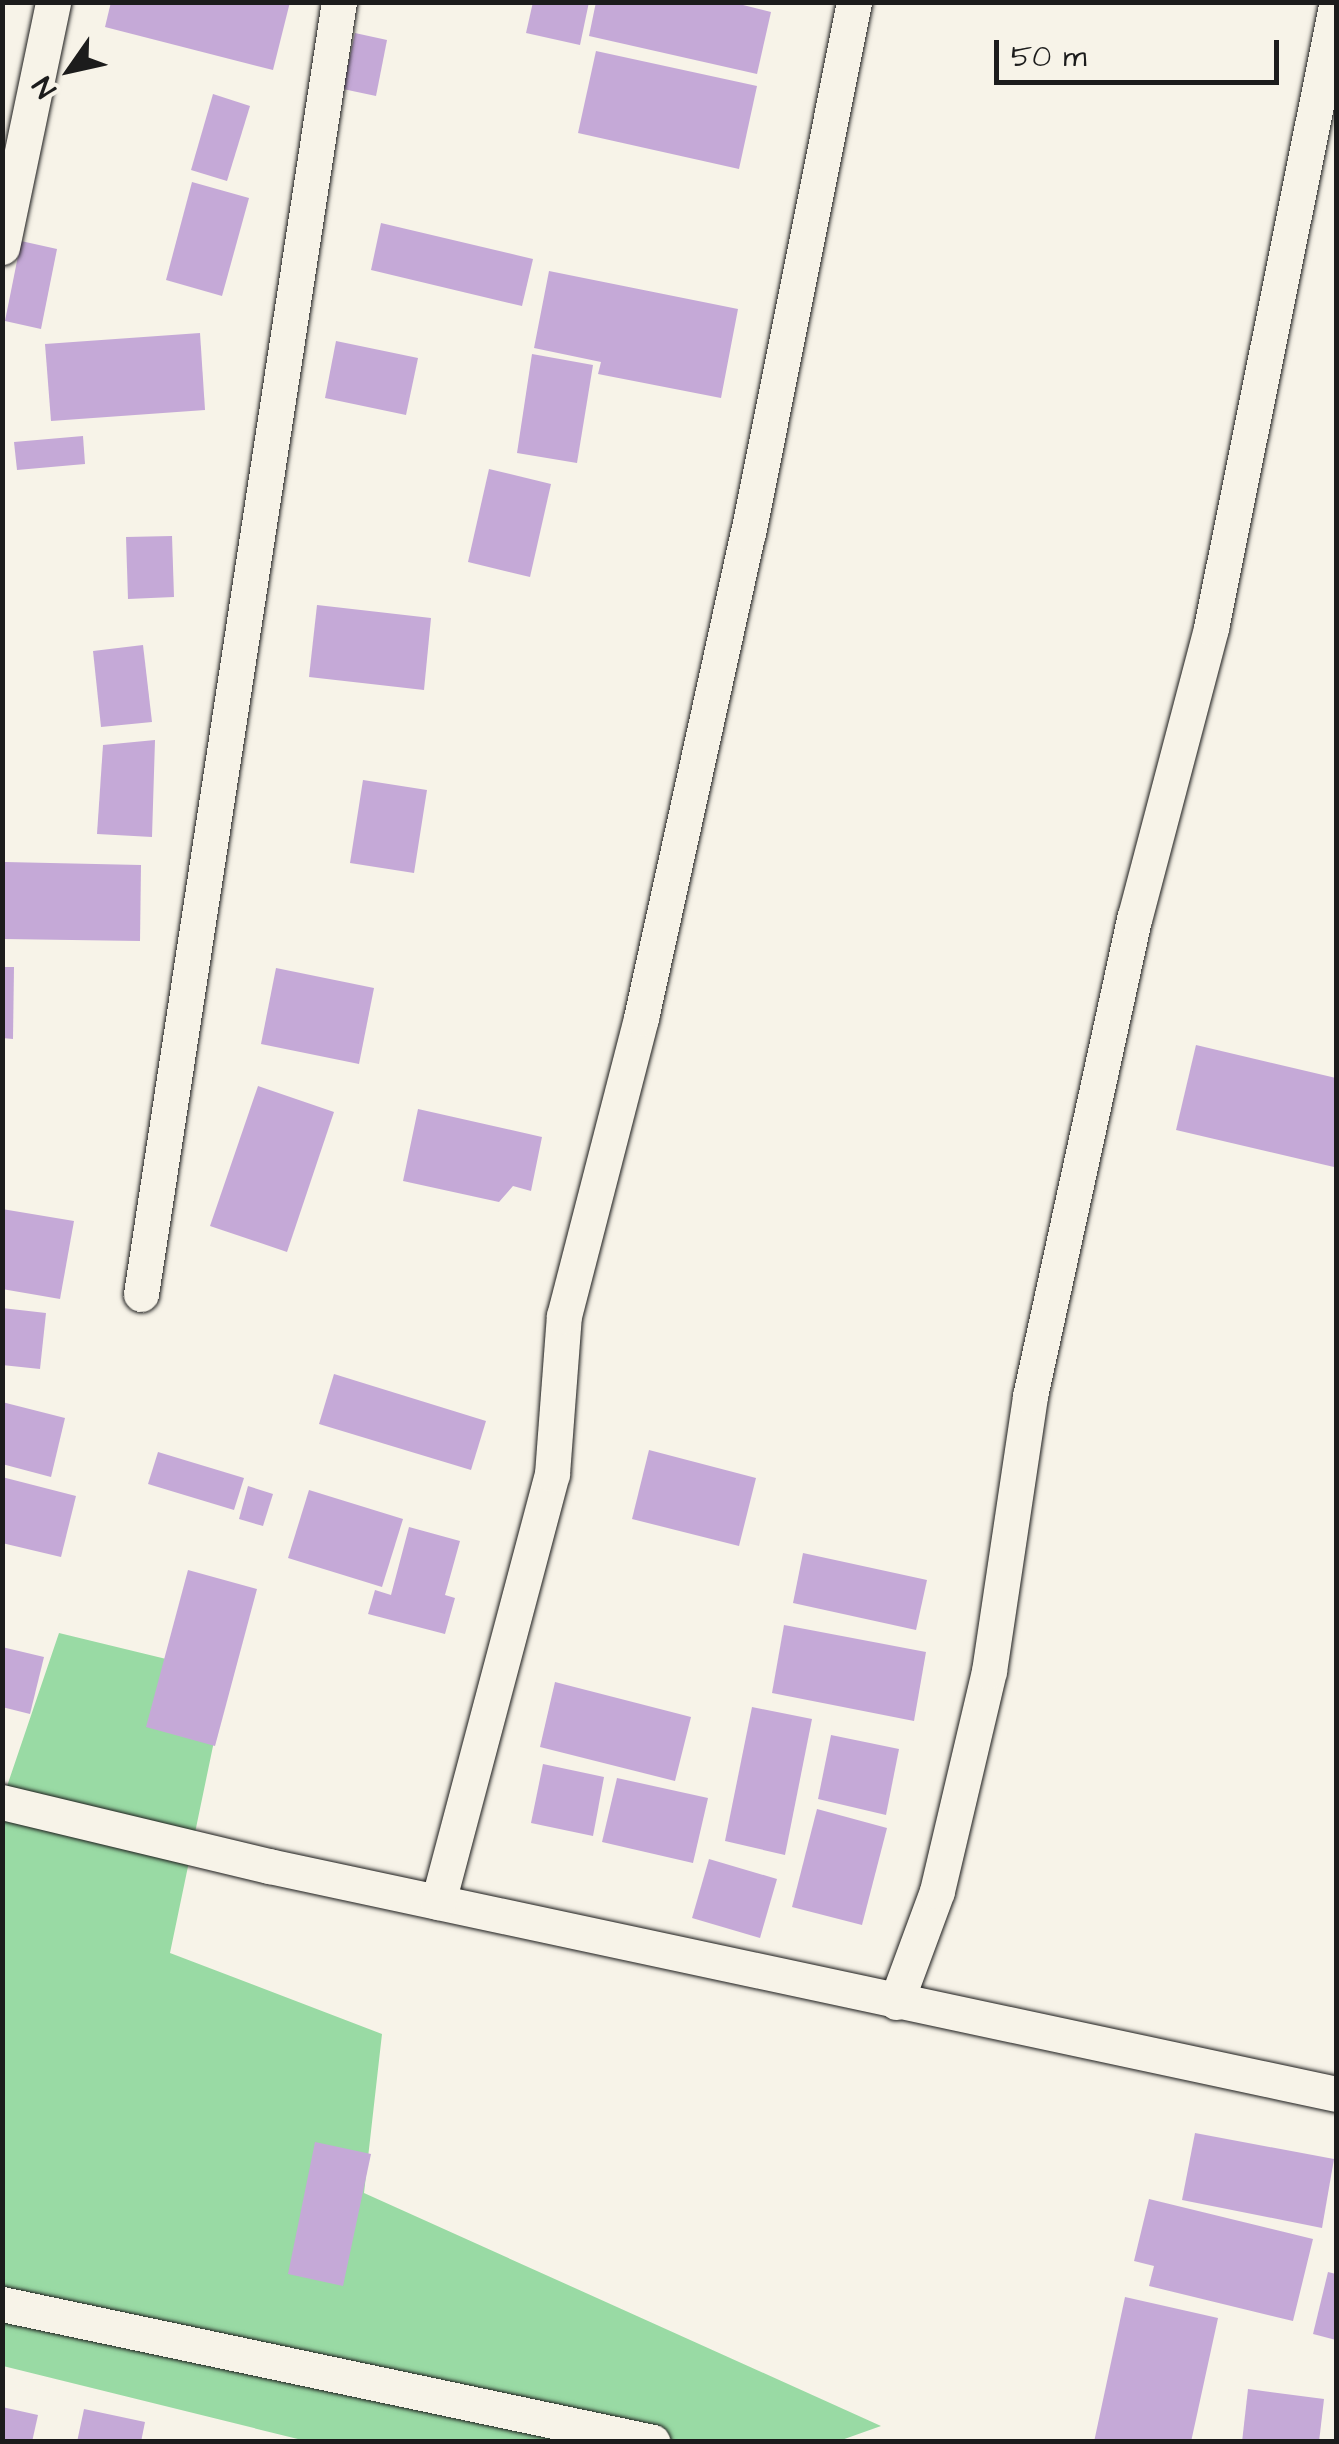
<!DOCTYPE html>
<html>
<head>
<meta charset="utf-8">
<style>
	body { margin:0 }
	#map { position:relative; width:1339px; height:2444px; overflow:hidden; background:#f7f3e8; font-family:"Architects Daughter",sans-serif }
	div>[style] { position:absolute }
	.green>* { inset:0; background:#99daa4 }
	.building>* { inset:0; background:#c5a9d7 }
	.roads { filter:drop-shadow(0 0 2px #1c1c1c) drop-shadow(0 0 2px #1c1c1c) }
	.minor>* { height:35px; margin:-17.5px; padding:0 17.5px; transform-origin:17.5px; border-radius:17.5px; background:#f7f3e8 }
	span { translate:-50% -50%; white-space:nowrap; text-align:center; line-height:1.15; -webkit-text-stroke:8px #f7f3e8; paint-order:stroke }
	.frame { position:absolute; inset:0; border:5px solid #1c1c1c; pointer-events:none }
	.north { position:absolute; left:20px; top:20px; width:100px; height:100px; -webkit-text-stroke:8px #f7f3e8; paint-order:stroke; rotate:236deg; font-size:28px; font-weight:700; line-height:40px; text-align:center; color:#1c1c1c }
	.north::after { content:''; display:block; margin:auto; width:35px; height:45px; background:#1c1c1c; clip-path:polygon(50% 0,100% 100%,50% 72%,0 100%) }
	.scale { position:absolute; left:994px; top:40px; width:285px; height:45px; box-sizing:border-box; border:5px solid #1c1c1c; border-top:0; padding-left:12px; font-size:30px; line-height:35px; white-space:nowrap; color:#1c1c1c; -webkit-text-stroke:8px #f7f3e8; paint-order:stroke }
</style>
</head>
<body>
<div id="map">
	<div class="green">
		<i style="clip-path:polygon(59px 1633px,228px 1674px,170px 1953px,382px 2034px,364px 2193px,881px 2426px,836px 2442px,306px 2441px,3px 2366px,3px 1798px)"></i>
	</div>
	<div class="building">
		<i style="clip-path:polygon(111px 2px,290px 2px,273px 70px,105px 27px)"></i>
		<i style="clip-path:polygon(533px 2px,589px 2px,580px 45px,526px 33px)"></i>
		<i style="clip-path:polygon(596px 2px,731px 2px,771px 12px,757px 74px,589px 36px)"></i>
		<i style="clip-path:polygon(355px 33px,387px 40px,376px 96px,343px 89px)"></i>
		<i style="clip-path:polygon(596px 51px,757px 86px,739px 169px,578px 133px)"></i>
		<i style="clip-path:polygon(213px 94px,250px 106px,227px 181px,191px 170px)"></i>
		<i style="clip-path:polygon(192px 182px,249px 198px,222px 296px,166px 280px)"></i>
		<i style="clip-path:polygon(381px 223px,533px 259px,522px 306px,371px 270px)"></i>
		<i style="clip-path:polygon(21px 241px,57px 249px,41px 329px,5px 321px)"></i>
		<i style="clip-path:polygon(549px 271px,738px 309px,721px 398px,598px 374px,601px 362px,534px 348px)"></i>
		<i style="clip-path:polygon(200px 333px,205px 410px,51px 421px,45px 344px)"></i>
		<i style="clip-path:polygon(336px 341px,418px 358px,406px 415px,325px 398px)"></i>
		<i style="clip-path:polygon(532px 354px,593px 365px,577px 463px,517px 453px)"></i>
		<i style="clip-path:polygon(83px 436px,85px 464px,17px 470px,14px 442px)"></i>
		<i style="clip-path:polygon(489px 469px,551px 484px,530px 577px,468px 562px)"></i>
		<i style="clip-path:polygon(172px 536px,174px 597px,128px 599px,126px 537px)"></i>
		<i style="clip-path:polygon(317px 605px,431px 618px,424px 690px,309px 677px)"></i>
		<i style="clip-path:polygon(143px 645px,152px 722px,101px 727px,93px 651px)"></i>
		<i style="clip-path:polygon(155px 740px,152px 837px,97px 834px,103px 745px)"></i>
		<i style="clip-path:polygon(363px 780px,427px 790px,414px 873px,350px 863px)"></i>
		<i style="clip-path:polygon(5px 862px,141px 865px,140px 941px,4px 939px)"></i>
		<i style="clip-path:polygon(2px 967px,14px 967px,13px 1039px,2px 1038px)"></i>
		<i style="clip-path:polygon(276px 968px,374px 988px,359px 1064px,261px 1044px)"></i>
		<i style="clip-path:polygon(1196px 1045px,1336px 1078px,1334px 1167px,1176px 1130px)"></i>
		<i style="clip-path:polygon(258px 1086px,334px 1112px,287px 1252px,210px 1226px)"></i>
		<i style="clip-path:polygon(418px 1109px,542px 1137px,531px 1191px,513px 1186px,499px 1202px,403px 1181px)"></i>
		<i style="clip-path:polygon(2px 1209px,74px 1221px,60px 1299px,2px 1289px)"></i>
		<i style="clip-path:polygon(2px 1308px,46px 1313px,40px 1369px,2px 1365px)"></i>
		<i style="clip-path:polygon(334px 1374px,486px 1421px,471px 1470px,319px 1424px)"></i>
		<i style="clip-path:polygon(2px 1402px,65px 1418px,51px 1477px,2px 1464px)"></i>
		<i style="clip-path:polygon(649px 1450px,756px 1478px,739px 1546px,632px 1519px)"></i>
		<i style="clip-path:polygon(158px 1452px,244px 1478px,234px 1510px,148px 1484px)"></i>
		<i style="clip-path:polygon(2px 1477px,76px 1496px,61px 1557px,2px 1543px)"></i>
		<i style="clip-path:polygon(248px 1486px,273px 1494px,263px 1526px,239px 1519px)"></i>
		<i style="clip-path:polygon(309px 1490px,403px 1519px,382px 1587px,288px 1558px)"></i>
		<i style="clip-path:polygon(409px 1527px,460px 1541px,445px 1595px,455px 1598px,445px 1634px,368px 1614px,375px 1590px,391px 1595px)"></i>
		<i style="clip-path:polygon(803px 1553px,927px 1580px,916px 1630px,793px 1603px)"></i>
		<i style="clip-path:polygon(188px 1570px,257px 1589px,215px 1746px,146px 1727px)"></i>
		<i style="clip-path:polygon(784px 1625px,926px 1652px,914px 1721px,772px 1693px)"></i>
		<i style="clip-path:polygon(2px 1647px,44px 1657px,30px 1714px,2px 1707px)"></i>
		<i style="clip-path:polygon(555px 1682px,691px 1717px,675px 1781px,540px 1747px)"></i>
		<i style="clip-path:polygon(752px 1707px,812px 1719px,785px 1855px,725px 1841px)"></i>
		<i style="clip-path:polygon(831px 1735px,899px 1749px,886px 1815px,818px 1799px)"></i>
		<i style="clip-path:polygon(543px 1764px,604px 1777px,593px 1836px,531px 1823px)"></i>
		<i style="clip-path:polygon(617px 1778px,708px 1798px,693px 1863px,602px 1842px)"></i>
		<i style="clip-path:polygon(817px 1809px,887px 1828px,862px 1925px,792px 1907px)"></i>
		<i style="clip-path:polygon(709px 1859px,777px 1879px,760px 1938px,692px 1918px)"></i>
		<i style="clip-path:polygon(1195px 2133px,1334px 2159px,1322px 2228px,1182px 2200px)"></i>
		<i style="clip-path:polygon(315px 2142px,371px 2154px,343px 2286px,288px 2274px)"></i>
		<i style="clip-path:polygon(1149px 2199px,1313px 2239px,1293px 2321px,1149px 2286px,1154px 2266px,1134px 2261px)"></i>
		<i style="clip-path:polygon(1328px 2272px,1336px 2274px,1336px 2340px,1313px 2334px)"></i>
		<i style="clip-path:polygon(1125px 2297px,1218px 2318px,1191px 2442px,1094px 2442px)"></i>
		<i style="clip-path:polygon(1248px 2389px,1324px 2399px,1319px 2442px,1242px 2442px)"></i>
		<i style="clip-path:polygon(2px 2407px,38px 2415px,32px 2442px,2px 2442px)"></i>
		<i style="clip-path:polygon(84px 2409px,145px 2422px,141px 2442px,77px 2442px)"></i>
	</div>
	<div class="roads">
		<div class="minor">
			<i style="left:2px;top:247px;width:250px;rotate:-78.2deg"></i>
			<i style="left:141px;top:1294px;width:1307px;rotate:-81.29deg"></i>
			<i style="left:2px;top:1802px;width:275px;rotate:13.5deg"></i>
			<i style="left:269px;top:1866px;width:1091px;rotate:12.06deg"></i>
			<i style="left:438px;top:1902px;width:443px;rotate:-75.1deg"></i>
			<i style="left:552px;top:1474px;width:158px;rotate:-85.7deg"></i>
			<i style="left:564px;top:1316px;width:308px;rotate:-75.5deg"></i>
			<i style="left:641px;top:1018px;width:497px;rotate:-77.6deg"></i>
			<i style="left:748px;top:533px;width:541px;rotate:-78.71deg"></i>
			<i style="left:896px;top:2002px;width:118px;rotate:-69.7deg"></i>
			<i style="left:937px;top:1891px;width:226px;rotate:-76.7deg"></i>
			<i style="left:989px;top:1671px;width:278px;rotate:-81.5deg"></i>
			<i style="left:1030px;top:1396px;width:491px;rotate:-77.7deg"></i>
			<i style="left:1135px;top:916px;width:298px;rotate:-75.2deg"></i>
			<i style="left:1211px;top:628px;width:634px;rotate:-78.64deg"></i>
			<i style="left:2px;top:2304px;width:665px;rotate:11.97deg"></i>
		</div>
	</div>
	<div class="frame"></div>
	<div class="north">N</div>
	<div class="scale">50 m</div>
</div>
</body>
</html>
